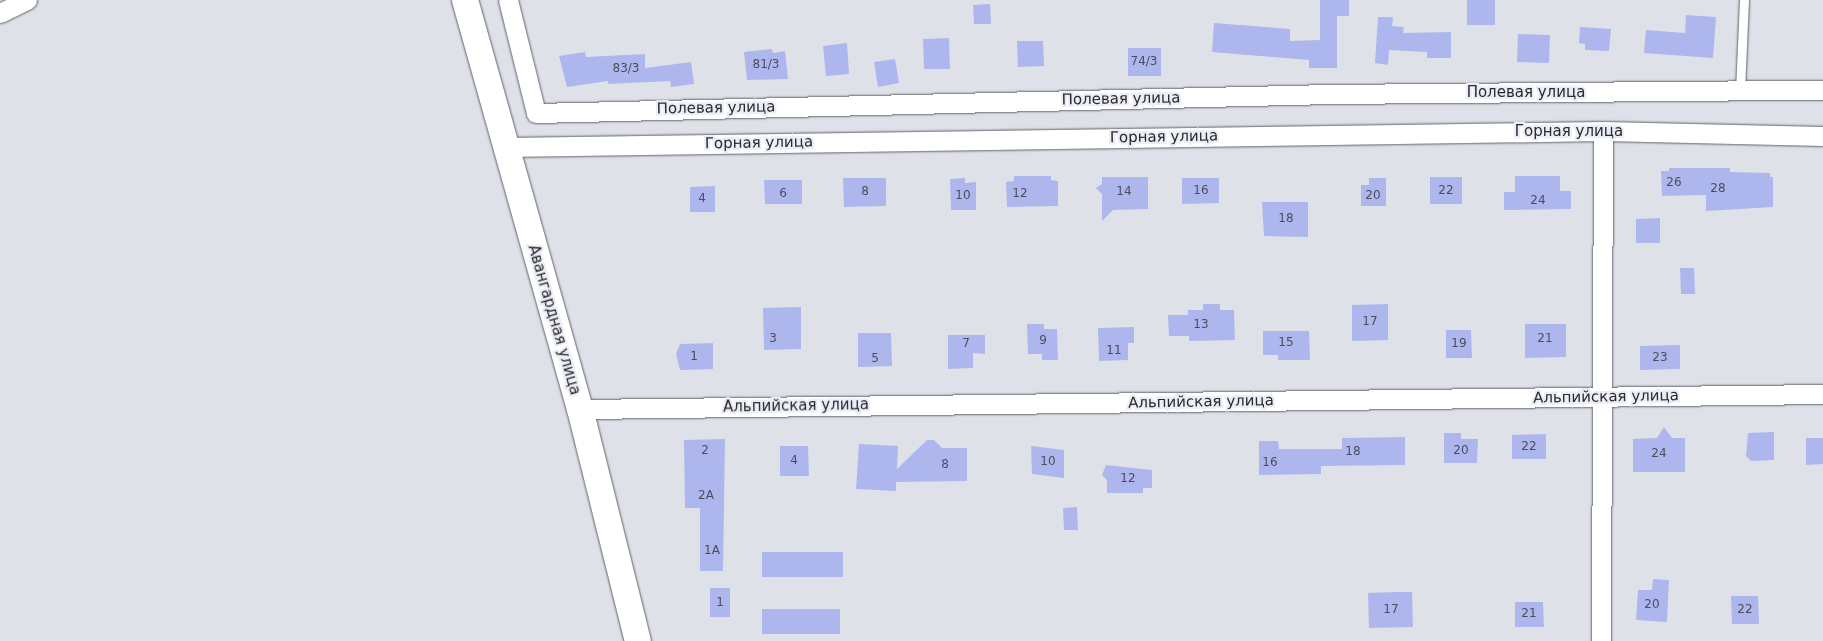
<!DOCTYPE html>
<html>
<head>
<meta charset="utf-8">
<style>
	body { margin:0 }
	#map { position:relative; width:1823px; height:641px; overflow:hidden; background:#dfe1e9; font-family:"DejaVu Sans",sans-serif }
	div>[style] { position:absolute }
	.building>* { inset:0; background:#aeb7ed }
	.roads { filter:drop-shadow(0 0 1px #61626a) drop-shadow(0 0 1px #61626a) }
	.lane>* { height:9px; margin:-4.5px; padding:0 4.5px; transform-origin:4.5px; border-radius:4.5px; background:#fff }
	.street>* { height:19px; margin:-9.5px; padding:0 9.5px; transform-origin:9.5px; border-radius:9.5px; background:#fff }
	.secondary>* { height:26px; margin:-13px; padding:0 13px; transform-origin:13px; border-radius:13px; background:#fff }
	span { translate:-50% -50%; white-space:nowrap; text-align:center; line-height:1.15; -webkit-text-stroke:4.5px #eceef7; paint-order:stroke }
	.number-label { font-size:12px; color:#4b4d5d }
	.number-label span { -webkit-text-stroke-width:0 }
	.street-label { font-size:15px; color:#2a2a2d }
</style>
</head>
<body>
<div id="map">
	<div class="building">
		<i style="clip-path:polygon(1320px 0,1349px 0,1349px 16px,1337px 16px,1337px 68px,1309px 68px,1309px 60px,1212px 52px,1214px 23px,1290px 29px,1290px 41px,1320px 40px)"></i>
		<i style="clip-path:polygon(1467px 0,1495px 0,1495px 25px,1467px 25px)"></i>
		<i style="clip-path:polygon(990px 4px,991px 24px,974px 24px,973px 5px)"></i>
		<i style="clip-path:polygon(1686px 15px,1716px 17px,1713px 58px,1644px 53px,1646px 30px,1685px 33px)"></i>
		<i style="clip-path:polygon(1378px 17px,1393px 17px,1392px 26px,1404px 27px,1403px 33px,1451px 32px,1451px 58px,1427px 58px,1427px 52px,1389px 50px,1388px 65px,1375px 63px)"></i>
		<i style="clip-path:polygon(1580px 27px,1611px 29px,1609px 51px,1585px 50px,1585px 44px,1579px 43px)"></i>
		<i style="clip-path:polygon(1518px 34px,1550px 35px,1549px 63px,1517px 62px)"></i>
		<i style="clip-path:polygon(949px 38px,950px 69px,924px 69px,923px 39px)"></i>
		<i style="clip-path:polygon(1017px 41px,1043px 41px,1044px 66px,1018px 67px)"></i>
		<i style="clip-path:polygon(847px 43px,849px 74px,826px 76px,823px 46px)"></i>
		<i style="clip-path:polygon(1128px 48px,1161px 48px,1161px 76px,1128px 76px)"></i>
		<i style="clip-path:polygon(772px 49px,773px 53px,785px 51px,788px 79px,747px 80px,744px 52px)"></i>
		<i style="clip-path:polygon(585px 52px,586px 57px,645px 54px,645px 68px,691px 62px,694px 84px,671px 87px,670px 81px,608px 84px,608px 81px,567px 87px,559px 56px)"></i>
		<i style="clip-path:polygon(895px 59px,899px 83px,878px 87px,874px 62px)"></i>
		<i style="clip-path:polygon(1669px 168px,1730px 168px,1730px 172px,1770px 173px,1770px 177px,1773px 177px,1773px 207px,1706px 211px,1706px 195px,1662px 196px,1661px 171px,1669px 171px)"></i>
		<i style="clip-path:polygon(1014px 176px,1051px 176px,1051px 180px,1058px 181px,1058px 206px,1007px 207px,1006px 182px,1014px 181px)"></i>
		<i style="clip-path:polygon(1515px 176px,1560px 176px,1560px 191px,1571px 191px,1571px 209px,1504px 210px,1504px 192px,1515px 192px)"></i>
		<i style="clip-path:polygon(1102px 177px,1148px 177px,1148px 209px,1113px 210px,1102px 221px,1102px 194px,1096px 188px,1102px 184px)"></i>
		<i style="clip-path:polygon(1430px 177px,1462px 177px,1462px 204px,1430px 204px)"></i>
		<i style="clip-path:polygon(843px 178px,886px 178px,886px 206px,844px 207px)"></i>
		<i style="clip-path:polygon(965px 178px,965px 183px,976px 182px,976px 210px,951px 210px,950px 179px)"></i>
		<i style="clip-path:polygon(1182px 178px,1219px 178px,1219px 203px,1182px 204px)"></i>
		<i style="clip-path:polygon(1369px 178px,1386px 178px,1386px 206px,1361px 206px,1361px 185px,1369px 185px)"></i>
		<i style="clip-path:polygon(764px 180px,802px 180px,802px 204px,765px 204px)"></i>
		<i style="clip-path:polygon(715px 186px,715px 212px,690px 212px,690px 187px)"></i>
		<i style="clip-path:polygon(1262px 202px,1308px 202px,1308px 237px,1264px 236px)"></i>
		<i style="clip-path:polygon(1660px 218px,1660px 243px,1636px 243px,1636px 219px)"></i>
		<i style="clip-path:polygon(1680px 268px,1694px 268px,1695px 294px,1681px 294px)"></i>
		<i style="clip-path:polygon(1203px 304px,1220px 304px,1220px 310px,1234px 310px,1235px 340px,1189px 341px,1189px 336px,1169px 336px,1168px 315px,1188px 315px,1188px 310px,1203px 310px)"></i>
		<i style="clip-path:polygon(1388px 304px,1388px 340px,1352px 341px,1352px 305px)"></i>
		<i style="clip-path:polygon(801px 307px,801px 349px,764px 350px,763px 308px)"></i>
		<i style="clip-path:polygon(1027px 324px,1044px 324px,1044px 329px,1057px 329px,1058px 360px,1042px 360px,1042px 354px,1028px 354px)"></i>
		<i style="clip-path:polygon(1525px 324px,1566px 324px,1566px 357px,1525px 358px)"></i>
		<i style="clip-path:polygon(1134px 327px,1134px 343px,1128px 343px,1128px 360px,1099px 361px,1098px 328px)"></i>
		<i style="clip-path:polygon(1446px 330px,1471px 330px,1472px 358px,1446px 358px)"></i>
		<i style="clip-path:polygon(1263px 331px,1309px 331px,1310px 360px,1278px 360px,1278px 355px,1263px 355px)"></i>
		<i style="clip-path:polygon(858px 333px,891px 333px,892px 366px,858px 367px)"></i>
		<i style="clip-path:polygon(948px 335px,985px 335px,985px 354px,973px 353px,973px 368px,948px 369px)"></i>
		<i style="clip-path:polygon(713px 343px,713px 369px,680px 370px,676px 354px,680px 344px)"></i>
		<i style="clip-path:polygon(1680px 345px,1680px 369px,1640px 370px,1640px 346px)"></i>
		<i style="clip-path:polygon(1664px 427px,1672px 438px,1685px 438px,1685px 472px,1633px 472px,1633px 439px,1657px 438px)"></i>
		<i style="clip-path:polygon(1774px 432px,1774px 460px,1751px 461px,1746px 456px,1748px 433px)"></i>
		<i style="clip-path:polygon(1444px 433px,1461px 433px,1461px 439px,1478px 439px,1477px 463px,1444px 463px)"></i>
		<i style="clip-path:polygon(1546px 434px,1546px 459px,1512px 459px,1512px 435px)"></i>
		<i style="clip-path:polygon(1405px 437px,1405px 465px,1321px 466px,1321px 474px,1259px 475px,1259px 441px,1278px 441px,1279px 449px,1342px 449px,1342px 438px)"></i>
		<i style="clip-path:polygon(1806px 438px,1823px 438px,1823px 464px,1806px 465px)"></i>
		<i style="clip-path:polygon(725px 439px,723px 571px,700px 571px,700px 508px,685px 508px,684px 440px)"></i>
		<i style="clip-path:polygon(927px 440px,934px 440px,942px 448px,967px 448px,967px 481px,896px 482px,896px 491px,856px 489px,859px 444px,898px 446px,897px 469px)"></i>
		<i style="clip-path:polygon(780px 446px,808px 446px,809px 476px,780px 476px)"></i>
		<i style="clip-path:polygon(1031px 446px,1064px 450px,1064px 478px,1032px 474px)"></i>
		<i style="clip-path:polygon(1106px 465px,1152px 470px,1152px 488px,1143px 488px,1143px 493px,1107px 493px,1107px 480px,1102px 475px)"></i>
		<i style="clip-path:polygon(1077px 507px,1078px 530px,1064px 530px,1063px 508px)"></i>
		<i style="clip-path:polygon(762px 552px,843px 552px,843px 577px,762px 577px)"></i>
		<i style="clip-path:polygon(1653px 579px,1669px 580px,1667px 622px,1636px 620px,1638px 590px,1652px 590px)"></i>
		<i style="clip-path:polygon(710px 588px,730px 588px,730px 617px,710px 617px)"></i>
		<i style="clip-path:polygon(1398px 592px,1412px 592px,1413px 627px,1369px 628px,1368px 593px)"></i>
		<i style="clip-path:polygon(1731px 596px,1758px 596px,1759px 624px,1732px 624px)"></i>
		<i style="clip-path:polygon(1515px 602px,1543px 602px,1544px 627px,1515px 627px)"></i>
		<i style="clip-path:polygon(762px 609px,840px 609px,840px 634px,762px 634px)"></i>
	</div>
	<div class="roads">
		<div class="lane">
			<i style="left:1740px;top:91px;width:91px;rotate:-87.5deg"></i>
		</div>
		<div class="street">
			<i style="left:508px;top:0;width:116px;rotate:76.1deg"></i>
			<i style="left:536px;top:113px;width:792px;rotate:-1.37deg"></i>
			<i style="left:1328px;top:94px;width:495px;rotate:-0.5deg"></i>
			<i style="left:0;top:13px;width:30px;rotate:-26deg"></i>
			<i style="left:505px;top:147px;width:1098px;rotate:-0.83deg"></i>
			<i style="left:1603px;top:131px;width:220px;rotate:1.3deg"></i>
			<i style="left:580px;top:409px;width:1243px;rotate:-0.69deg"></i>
			<i style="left:1601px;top:641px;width:510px;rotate:-89.78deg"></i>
		</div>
		<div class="secondary">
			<i style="left:465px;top:0;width:425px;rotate:74.3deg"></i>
			<i style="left:580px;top:409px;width:239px;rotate:76deg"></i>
		</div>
	</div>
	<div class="number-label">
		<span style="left:1144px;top:62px">74/3</span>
		<span style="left:766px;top:65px">81/3</span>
		<span style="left:626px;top:69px">83/3</span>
		<span style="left:1674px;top:183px">26</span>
		<span style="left:1718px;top:189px">28</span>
		<span style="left:1201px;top:191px">16</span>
		<span style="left:1446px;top:191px">22</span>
		<span style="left:865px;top:192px">8</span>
		<span style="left:1124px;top:192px">14</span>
		<span style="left:783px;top:194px">6</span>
		<span style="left:1020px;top:194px">12</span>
		<span style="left:963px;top:196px">10</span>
		<span style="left:1373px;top:196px">20</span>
		<span style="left:702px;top:199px">4</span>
		<span style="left:1538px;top:201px">24</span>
		<span style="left:1286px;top:219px">18</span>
		<span style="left:1370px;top:322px">17</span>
		<span style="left:1201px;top:325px">13</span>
		<span style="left:773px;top:339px">3</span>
		<span style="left:1545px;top:339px">21</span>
		<span style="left:1043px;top:341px">9</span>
		<span style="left:1286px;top:343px">15</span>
		<span style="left:966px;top:344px">7</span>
		<span style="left:1459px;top:344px">19</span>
		<span style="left:1114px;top:351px">11</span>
		<span style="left:694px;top:357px">1</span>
		<span style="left:1660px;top:358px">23</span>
		<span style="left:875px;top:359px">5</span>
		<span style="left:1529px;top:447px">22</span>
		<span style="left:705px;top:451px">2</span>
		<span style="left:1461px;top:451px">20</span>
		<span style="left:1353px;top:452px">18</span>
		<span style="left:1659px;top:454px">24</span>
		<span style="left:794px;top:461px">4</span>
		<span style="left:1048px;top:462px">10</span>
		<span style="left:1270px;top:463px">16</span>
		<span style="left:945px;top:465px">8</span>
		<span style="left:1128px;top:479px">12</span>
		<span style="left:706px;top:496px">2А</span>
		<span style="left:712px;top:551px">1А</span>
		<span style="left:720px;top:603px">1</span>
		<span style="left:1652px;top:605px">20</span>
		<span style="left:1391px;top:610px">17</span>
		<span style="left:1745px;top:610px">22</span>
		<span style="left:1529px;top:614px">21</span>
	</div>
	<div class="street-label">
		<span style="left:1526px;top:93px">Полевая улица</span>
		<span style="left:1121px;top:99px;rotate:-1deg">Полевая улица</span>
		<span style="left:716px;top:108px;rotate:-1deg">Полевая улица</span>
		<span style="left:1569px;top:132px">Горная улица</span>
		<span style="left:1164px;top:137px;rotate:-1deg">Горная улица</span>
		<span style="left:759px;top:143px;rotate:-1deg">Горная улица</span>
		<span style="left:554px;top:320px;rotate:74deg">Авангардная улица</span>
		<span style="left:1606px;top:397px;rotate:-1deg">Альпийская улица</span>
		<span style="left:1201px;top:402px;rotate:-1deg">Альпийская улица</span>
		<span style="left:796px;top:406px;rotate:-1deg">Альпийская улица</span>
	</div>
</div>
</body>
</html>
